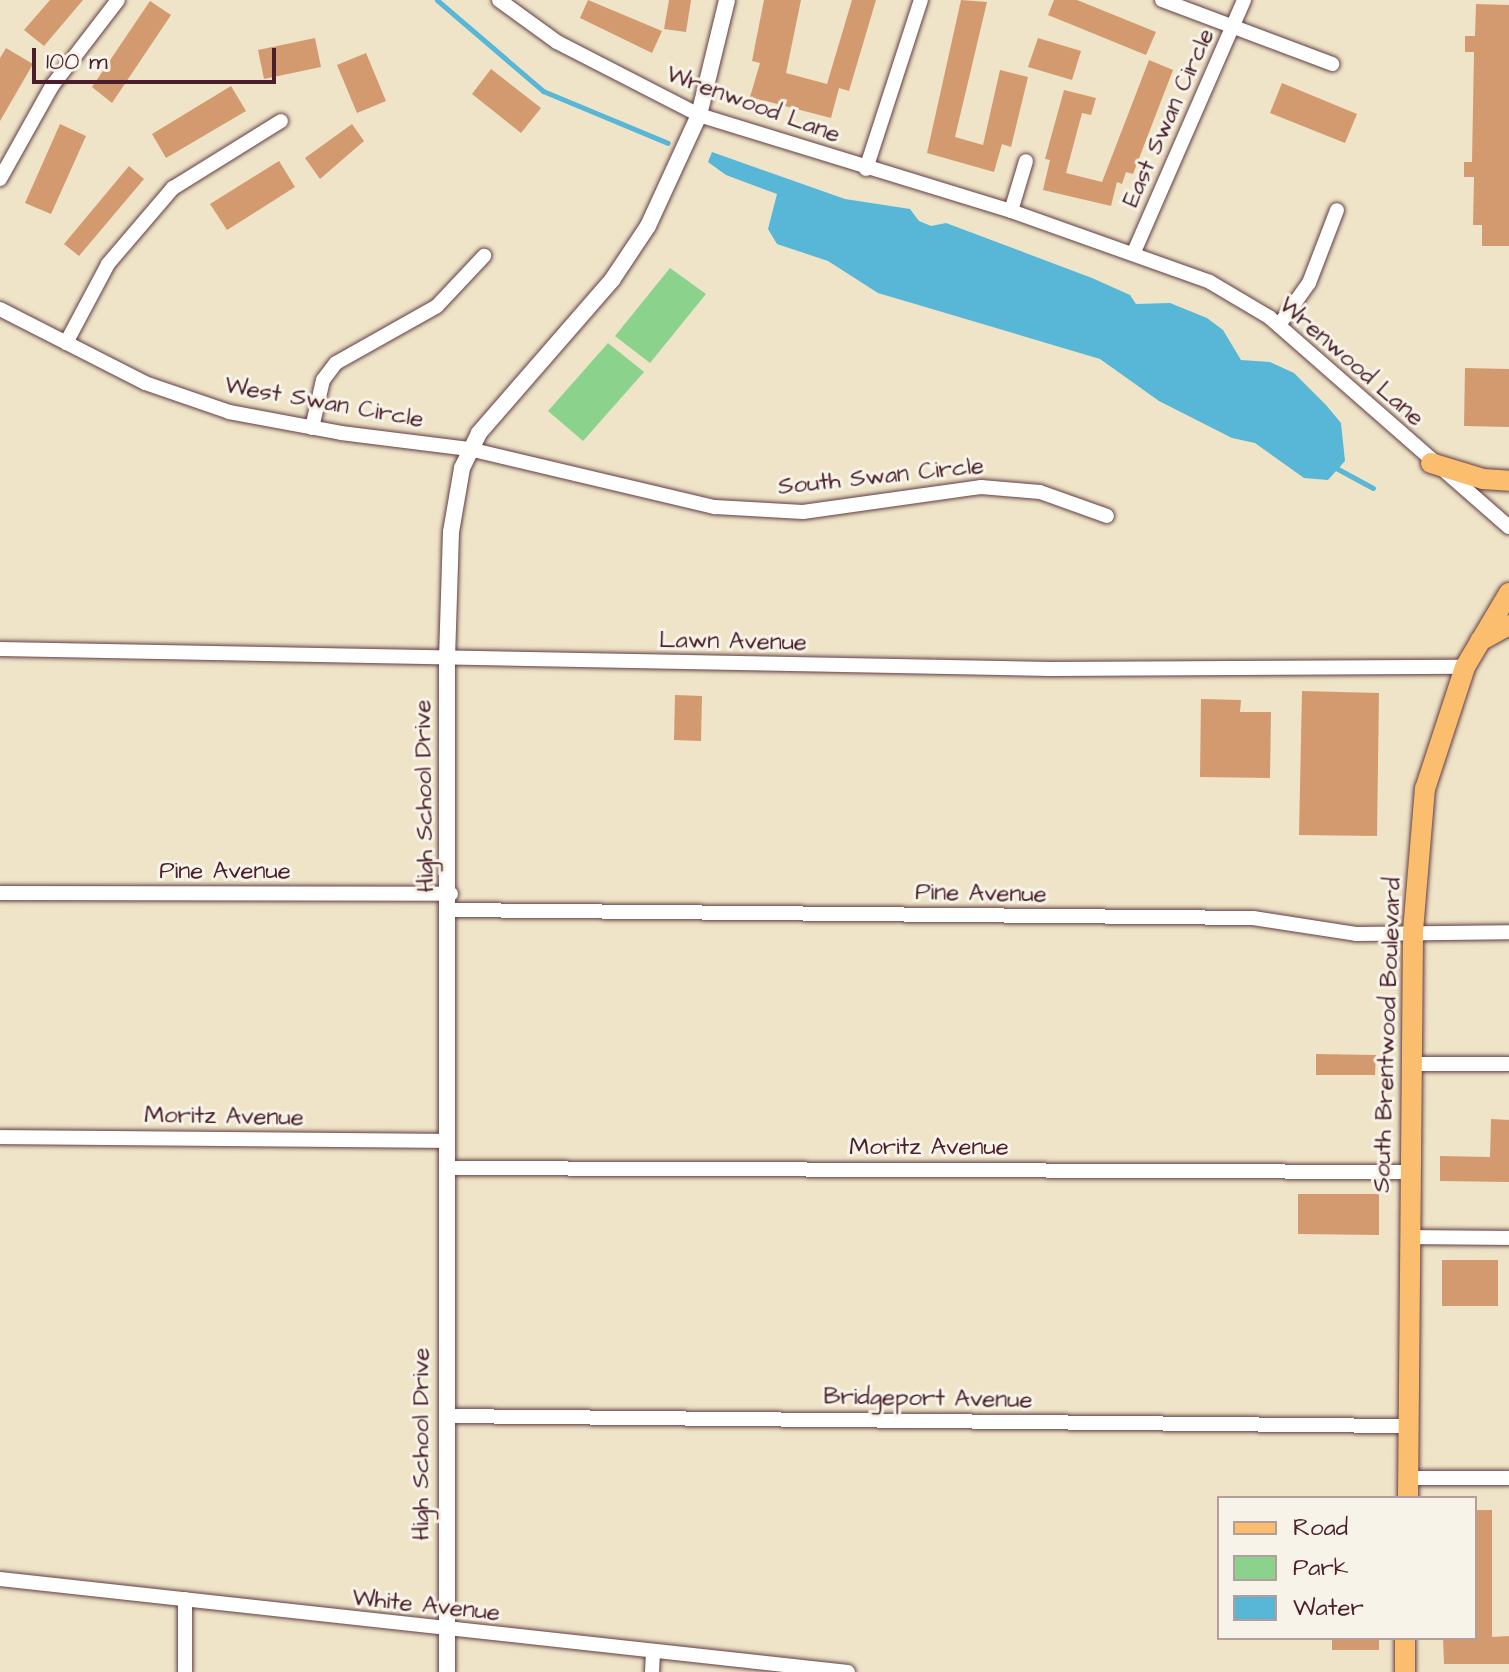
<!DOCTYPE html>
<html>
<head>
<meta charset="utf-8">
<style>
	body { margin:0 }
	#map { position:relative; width:1509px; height:1672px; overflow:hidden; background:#efe4c8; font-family:"Architects Daughter",sans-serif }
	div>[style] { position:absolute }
	.green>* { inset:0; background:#8bd28d }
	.water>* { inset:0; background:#58b6d6 }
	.stream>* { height:5px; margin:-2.5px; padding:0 2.5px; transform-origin:2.5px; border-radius:2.5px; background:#58b6d6 }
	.building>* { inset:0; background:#d39a70 }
	.roads { filter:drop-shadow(0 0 2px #633d43) drop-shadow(0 0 2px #633d43) }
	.minor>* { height:14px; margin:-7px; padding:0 7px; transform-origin:7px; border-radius:7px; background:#fff }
	.tertiary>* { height:16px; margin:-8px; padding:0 8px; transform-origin:8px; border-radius:8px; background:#fff }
	.primary>* { height:20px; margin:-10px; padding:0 10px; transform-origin:10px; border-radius:10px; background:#fbbd6e }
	span { translate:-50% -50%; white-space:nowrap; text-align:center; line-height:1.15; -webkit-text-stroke:6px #f7f3e8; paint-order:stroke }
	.street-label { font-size:24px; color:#4a1f2b }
	.legend { position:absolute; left:1217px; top:1496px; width:260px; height:144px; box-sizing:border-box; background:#f7f3e8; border:2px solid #b29e9c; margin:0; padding:10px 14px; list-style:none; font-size:24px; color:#4a1f2b }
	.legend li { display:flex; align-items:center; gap:16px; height:40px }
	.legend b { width:40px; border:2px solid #b29e9c }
	.scale { position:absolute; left:32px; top:48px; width:244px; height:36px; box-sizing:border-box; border:4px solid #4a1f2b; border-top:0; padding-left:10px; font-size:24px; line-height:28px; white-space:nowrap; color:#4a1f2b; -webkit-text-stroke:6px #f7f3e8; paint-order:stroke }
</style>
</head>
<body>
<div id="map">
	<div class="green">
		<i style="clip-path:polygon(670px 268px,706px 294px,650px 363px,615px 336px)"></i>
		<i style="clip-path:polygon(608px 343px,644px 372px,583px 441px,548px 411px)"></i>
	</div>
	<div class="water">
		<i style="clip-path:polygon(712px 152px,845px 199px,910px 209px,919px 221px,931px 226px,946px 223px,1092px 278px,1130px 295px,1136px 304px,1170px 303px,1207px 318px,1223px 330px,1241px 360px,1270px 362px,1294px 373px,1326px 405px,1341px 423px,1345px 461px,1328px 480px,1304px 478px,1255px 443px,1232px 438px,1159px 401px,1100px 359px,878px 293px,828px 261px,777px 244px,768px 229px,777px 194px,726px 175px,708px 162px)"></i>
	</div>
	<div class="stream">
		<i style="left:437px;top:0;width:140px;rotate:40.6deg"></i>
		<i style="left:543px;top:91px;width:135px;rotate:22.6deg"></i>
		<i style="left:1336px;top:468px;width:42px;rotate:28.4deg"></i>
	</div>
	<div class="building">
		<i style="clip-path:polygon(50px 0,83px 0,44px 46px,24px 30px)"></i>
		<i style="clip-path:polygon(588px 0,662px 31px,652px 53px,580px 18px)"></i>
		<i style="clip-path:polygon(669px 0,691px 0,686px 32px,664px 29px)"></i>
		<i style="clip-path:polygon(764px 0,801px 0,786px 73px,827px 84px,852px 0,876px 0,849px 91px,839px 88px,831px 118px,750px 97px,760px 63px,752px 61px)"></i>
		<i style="clip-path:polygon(961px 0,987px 2px,955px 137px,983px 145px,1000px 70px,1028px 77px,1011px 147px,1002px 144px,994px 172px,927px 153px)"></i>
		<i style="clip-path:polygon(1054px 0,1077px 0,1156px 32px,1146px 55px,1048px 15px)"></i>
		<i style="clip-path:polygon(150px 1px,171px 15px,112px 103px,92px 87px)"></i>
		<i style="clip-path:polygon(1476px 4px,1509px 5px,1509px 246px,1482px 246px,1482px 225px,1473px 225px,1474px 177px,1464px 177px,1464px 162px,1472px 162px,1474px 52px,1465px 52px,1465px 36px,1475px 36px)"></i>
		<i style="clip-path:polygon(315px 38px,321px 67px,264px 79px,258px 50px)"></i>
		<i style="clip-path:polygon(1038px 38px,1081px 51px,1072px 80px,1028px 67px)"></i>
		<i style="clip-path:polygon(6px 48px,33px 64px,0 121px,0 58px)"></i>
		<i style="clip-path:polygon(366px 53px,386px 101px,357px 113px,337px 65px)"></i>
		<i style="clip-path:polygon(1149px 60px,1173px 70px,1133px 174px,1126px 172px,1122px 184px,1117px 182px,1111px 206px,1043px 190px,1050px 160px,1045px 159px,1064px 90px,1096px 98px,1091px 115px,1082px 113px,1066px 173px,1102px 182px)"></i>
		<i style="clip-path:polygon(491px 69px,541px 108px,521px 133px,472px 94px)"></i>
		<i style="clip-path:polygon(1282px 83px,1357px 114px,1345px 143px,1270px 113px)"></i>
		<i style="clip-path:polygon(231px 86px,246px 111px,166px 158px,152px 134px)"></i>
		<i style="clip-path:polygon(60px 124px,86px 136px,51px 214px,25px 203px)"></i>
		<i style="clip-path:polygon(352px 124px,364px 141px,320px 179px,305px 158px)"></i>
		<i style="clip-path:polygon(279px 161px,295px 187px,227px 230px,210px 204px)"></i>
		<i style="clip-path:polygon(129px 166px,144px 179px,79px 256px,64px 244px)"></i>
		<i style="clip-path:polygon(1465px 368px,1509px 369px,1509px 427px,1464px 426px)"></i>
		<i style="clip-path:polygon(1302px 691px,1379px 693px,1377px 836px,1299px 835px)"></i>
		<i style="clip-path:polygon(675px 695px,702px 696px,701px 741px,674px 740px)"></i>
		<i style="clip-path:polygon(1201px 699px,1241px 700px,1240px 712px,1271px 712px,1270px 778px,1200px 777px)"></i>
		<i style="clip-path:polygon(1316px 1054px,1376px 1055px,1375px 1075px,1316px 1075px)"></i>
		<i style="clip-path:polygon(1491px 1119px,1509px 1120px,1509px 1182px,1440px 1181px,1440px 1156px,1490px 1157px)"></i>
		<i style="clip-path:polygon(1298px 1194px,1379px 1194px,1379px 1235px,1298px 1234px)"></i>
		<i style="clip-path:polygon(1442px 1260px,1498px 1260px,1498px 1306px,1442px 1306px)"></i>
		<i style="clip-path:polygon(1475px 1510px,1492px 1510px,1492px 1637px,1509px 1636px,1509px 1664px,1444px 1664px,1443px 1638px,1475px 1638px)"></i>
		<i style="clip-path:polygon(1332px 1638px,1379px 1638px,1379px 1650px,1332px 1650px)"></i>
	</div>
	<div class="roads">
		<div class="minor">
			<i style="left:499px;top:0;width:72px;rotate:35.9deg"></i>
			<i style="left:557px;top:42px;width:160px;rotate:27.2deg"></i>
			<i style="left:699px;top:115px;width:326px;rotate:17.1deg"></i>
			<i style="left:1011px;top:211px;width:211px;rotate:19.6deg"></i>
			<i style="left:1210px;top:282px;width:69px;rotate:30.7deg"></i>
			<i style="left:1269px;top:317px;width:319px;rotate:41.2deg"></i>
			<i style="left:1162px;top:0;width:182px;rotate:20.6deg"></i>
			<i style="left:866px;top:169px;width:178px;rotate:-72deg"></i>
			<i style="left:0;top:179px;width:107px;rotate:-60.8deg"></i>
			<i style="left:52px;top:86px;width:108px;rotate:-52.5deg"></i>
			<i style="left:1011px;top:211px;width:52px;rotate:-73.3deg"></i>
			<i style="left:1134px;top:252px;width:275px;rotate:-66.4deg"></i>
			<i style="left:0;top:309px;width:163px;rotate:27deg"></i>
			<i style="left:145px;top:383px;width:89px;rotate:19deg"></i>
			<i style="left:229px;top:412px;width:114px;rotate:10.6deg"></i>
			<i style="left:341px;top:433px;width:129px;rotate:7.1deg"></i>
			<i style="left:469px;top:449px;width:253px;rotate:13.3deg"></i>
			<i style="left:715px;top:507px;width:88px;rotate:3.3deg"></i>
			<i style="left:803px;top:512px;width:180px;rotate:-8deg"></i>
			<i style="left:981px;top:487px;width:59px;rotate:4.8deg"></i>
			<i style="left:1040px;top:492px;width:71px;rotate:19.7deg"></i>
			<i style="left:1279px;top:325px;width:52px;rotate:-54.5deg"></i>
			<i style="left:1309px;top:283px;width:78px;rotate:-69deg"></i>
			<i style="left:66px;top:343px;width:89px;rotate:-62deg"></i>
			<i style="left:108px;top:264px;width:100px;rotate:-49.5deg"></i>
			<i style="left:173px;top:188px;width:127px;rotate:-31.8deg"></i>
			<i style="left:312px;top:428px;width:49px;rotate:-77.1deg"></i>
			<i style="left:323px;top:380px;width:21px;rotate:-53deg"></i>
			<i style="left:336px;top:363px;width:116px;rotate:-29.4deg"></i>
			<i style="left:437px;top:306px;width:69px;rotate:-46.8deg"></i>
			<i style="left:0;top:649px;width:1050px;rotate:1.09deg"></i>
			<i style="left:1050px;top:669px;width:415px;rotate:-0.3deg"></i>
			<i style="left:0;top:893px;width:451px;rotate:0.1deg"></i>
			<i style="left:450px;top:910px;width:803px;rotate:0.57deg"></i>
			<i style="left:1253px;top:918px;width:104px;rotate:8.8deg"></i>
			<i style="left:1356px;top:934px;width:153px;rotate:-0.7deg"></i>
			<i style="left:1411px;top:1064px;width:98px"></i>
			<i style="left:0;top:1137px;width:448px;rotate:0.5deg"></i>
			<i style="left:448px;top:1168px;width:961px;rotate:0.24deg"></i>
			<i style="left:1409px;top:1237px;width:100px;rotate:0.6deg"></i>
			<i style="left:446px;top:1416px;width:962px;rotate:0.6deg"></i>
			<i style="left:1408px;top:1478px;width:101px"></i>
			<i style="left:0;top:1579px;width:853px;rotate:6.26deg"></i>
			<i style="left:185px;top:1672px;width:73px;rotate:-90deg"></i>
			<i style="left:652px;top:1672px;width:19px;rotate:-87deg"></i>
		</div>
		<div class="tertiary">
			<i style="left:447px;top:1672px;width:1013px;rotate:-90deg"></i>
			<i style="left:447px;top:659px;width:127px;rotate:-88.2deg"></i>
			<i style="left:451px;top:532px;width:65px;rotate:-80.2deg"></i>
			<i style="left:462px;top:468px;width:39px;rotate:-64deg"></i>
			<i style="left:479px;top:433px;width:203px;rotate:-49deg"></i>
			<i style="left:612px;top:280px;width:65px;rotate:-56.3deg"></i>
			<i style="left:648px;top:226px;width:122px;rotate:-65.3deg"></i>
			<i style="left:699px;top:115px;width:118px;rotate:-76.3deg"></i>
		</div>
		<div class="primary">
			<i style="left:1431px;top:463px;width:54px;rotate:17.1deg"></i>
			<i style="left:1483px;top:479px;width:26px;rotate:4deg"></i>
			<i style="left:1480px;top:641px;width:33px;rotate:-29deg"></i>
			<i style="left:1408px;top:1498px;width:567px;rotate:-89.49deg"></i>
			<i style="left:1413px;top:931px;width:143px;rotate:-85.2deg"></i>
			<i style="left:1425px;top:789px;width:128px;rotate:-71.8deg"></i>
			<i style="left:1465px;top:667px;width:86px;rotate:-59.3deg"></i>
			<i style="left:1405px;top:1672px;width:34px;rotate:-90deg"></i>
		</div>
	</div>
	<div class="street-label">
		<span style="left:753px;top:105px;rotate:20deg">Wrenwood Lane</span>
		<span style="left:1169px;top:118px;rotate:-66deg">East Swan Circle</span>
		<span style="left:1351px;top:362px;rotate:41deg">Wrenwood Lane</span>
		<span style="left:324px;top:403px;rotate:10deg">West Swan Circle</span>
		<span style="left:881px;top:477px;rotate:-6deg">South Swan Circle</span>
		<span style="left:733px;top:642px;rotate:1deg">Lawn Avenue</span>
		<span style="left:425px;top:796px;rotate:-91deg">High School Drive</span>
		<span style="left:225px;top:872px">Pine Avenue</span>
		<span style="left:981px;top:894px;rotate:1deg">Pine Avenue</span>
		<span style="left:1388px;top:1035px;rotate:-88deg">South Brentwood Boulevard</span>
		<span style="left:224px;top:1117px;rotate:1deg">Moritz Avenue</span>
		<span style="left:929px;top:1148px">Moritz Avenue</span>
		<span style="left:928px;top:1399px;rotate:1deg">Bridgeport Avenue</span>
		<span style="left:422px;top:1444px;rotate:-90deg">High School Drive</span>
		<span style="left:426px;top:1606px;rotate:6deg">White Avenue</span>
	</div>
	<ul class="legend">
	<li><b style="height:10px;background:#fbbd6e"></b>Road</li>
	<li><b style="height:22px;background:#8bd28d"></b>Park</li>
	<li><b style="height:22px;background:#58b6d6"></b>Water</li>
	</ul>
	<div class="scale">100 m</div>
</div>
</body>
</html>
